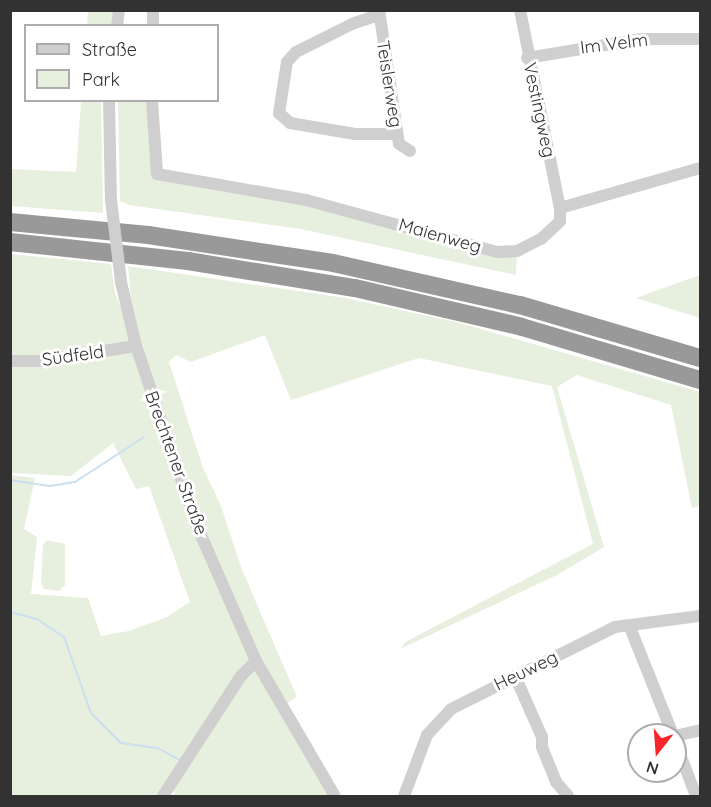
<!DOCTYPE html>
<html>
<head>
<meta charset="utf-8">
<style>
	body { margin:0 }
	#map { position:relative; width:711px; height:807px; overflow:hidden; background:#fff; font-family:Quicksand,sans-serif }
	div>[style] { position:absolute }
	.green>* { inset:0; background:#e7efdf }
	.stream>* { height:2px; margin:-1px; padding:0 1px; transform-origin:1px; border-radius:1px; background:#cadff0 }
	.minor>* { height:12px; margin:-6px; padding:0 6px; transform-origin:6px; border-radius:6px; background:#cfcfcf }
	.highway>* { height:18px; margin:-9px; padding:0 9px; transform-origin:9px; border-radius:9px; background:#999 }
	.minor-bridge>* { height:12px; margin:-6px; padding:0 6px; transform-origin:6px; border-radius:6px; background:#cfcfcf }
	span { translate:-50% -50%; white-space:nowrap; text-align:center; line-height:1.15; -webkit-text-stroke:6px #fff; paint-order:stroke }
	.street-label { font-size:18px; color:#323232 }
	.frame { position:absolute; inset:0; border:12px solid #323232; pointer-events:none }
	.legend { position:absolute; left:24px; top:24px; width:195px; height:78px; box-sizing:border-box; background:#fff; border:2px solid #adadad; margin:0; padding:8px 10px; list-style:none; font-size:18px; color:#323232 }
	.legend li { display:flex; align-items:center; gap:12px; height:30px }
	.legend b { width:30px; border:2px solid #adadad }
	.north { position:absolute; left:627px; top:723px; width:60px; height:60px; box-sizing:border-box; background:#fff; border:2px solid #adadad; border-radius:50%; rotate:197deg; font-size:16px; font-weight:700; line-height:24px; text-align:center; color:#323232 }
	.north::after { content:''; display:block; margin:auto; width:21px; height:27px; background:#f6262a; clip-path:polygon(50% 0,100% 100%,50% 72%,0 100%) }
</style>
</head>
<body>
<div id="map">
	<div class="green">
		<i style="clip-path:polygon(88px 11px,113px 11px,111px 25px,87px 25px)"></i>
		<i style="clip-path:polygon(81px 101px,101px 101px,103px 213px,11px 206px,11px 169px,76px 172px)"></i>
		<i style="clip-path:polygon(118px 101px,152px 101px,157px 174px,517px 251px,516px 275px,301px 229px,129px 205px,120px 201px)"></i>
		<i style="clip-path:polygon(11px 254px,111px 264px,115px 293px,135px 344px,128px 266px,345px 298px,460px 323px,700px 392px,700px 506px,692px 508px,671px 405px,577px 375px,557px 387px,604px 547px,557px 575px,400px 649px,407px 641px,593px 544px,552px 386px,419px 358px,291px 400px,265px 335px,191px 362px,176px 355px,169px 362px,203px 468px,221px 506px,242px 570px,297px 697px,285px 704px,334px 796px,174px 796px,173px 785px,163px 796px,11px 796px,10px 475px,35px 478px,24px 529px,37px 537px,31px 594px,88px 598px,101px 636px,129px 631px,167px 617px,190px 602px,149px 486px,136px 489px,113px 443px,71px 476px,11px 473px,11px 365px,41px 358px,11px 357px)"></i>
		<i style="clip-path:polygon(700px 275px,700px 318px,636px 298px)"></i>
		<i style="clip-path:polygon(47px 540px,65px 544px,65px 585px,59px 591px,44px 589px,41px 583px,43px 545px)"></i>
	</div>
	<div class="stream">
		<i style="left:10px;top:480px;width:40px;rotate:8.5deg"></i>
		<i style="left:50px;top:486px;width:25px;rotate:-9deg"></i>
		<i style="left:75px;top:482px;width:82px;rotate:-33.1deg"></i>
		<i style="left:10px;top:612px;width:28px;rotate:15deg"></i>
		<i style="left:37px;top:619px;width:32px;rotate:34deg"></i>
		<i style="left:64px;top:637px;width:81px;rotate:70.4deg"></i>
		<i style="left:91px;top:713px;width:42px;rotate:45deg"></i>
		<i style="left:121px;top:743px;width:37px;rotate:8deg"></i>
		<i style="left:158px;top:748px;width:25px;rotate:29deg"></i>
	</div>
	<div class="minor">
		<i style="left:379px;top:10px;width:135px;rotate:81.5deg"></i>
		<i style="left:399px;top:144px;width:13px;rotate:32deg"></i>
		<i style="left:520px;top:10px;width:202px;rotate:78.6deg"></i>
		<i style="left:379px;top:15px;width:26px;rotate:162deg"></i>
		<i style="left:354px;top:23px;width:65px;rotate:153.4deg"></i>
		<i style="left:296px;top:52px;width:13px;rotate:132deg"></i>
		<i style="left:287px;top:62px;width:52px;rotate:98.9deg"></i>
		<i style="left:279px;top:113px;width:15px;rotate:42deg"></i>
		<i style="left:290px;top:123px;width:66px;rotate:9.6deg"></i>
		<i style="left:355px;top:134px;width:42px"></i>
		<i style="left:117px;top:26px;width:16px;rotate:-83deg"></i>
		<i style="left:153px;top:26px;width:16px;rotate:-90deg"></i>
		<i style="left:527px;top:58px;width:117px;rotate:-9.4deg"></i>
		<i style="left:642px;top:39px;width:58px"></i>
		<i style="left:109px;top:100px;width:100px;rotate:88.9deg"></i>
		<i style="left:152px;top:100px;width:74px;rotate:86.1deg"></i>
		<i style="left:157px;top:174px;width:151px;rotate:9.9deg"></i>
		<i style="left:306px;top:200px;width:199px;rotate:15.2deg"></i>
		<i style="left:498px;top:252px;width:19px;rotate:-3deg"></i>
		<i style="left:517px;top:251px;width:27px;rotate:-27deg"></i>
		<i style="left:541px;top:239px;width:26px;rotate:-43deg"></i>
		<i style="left:560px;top:221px;width:13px;rotate:-90deg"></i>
		<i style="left:560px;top:208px;width:146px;rotate:-15.9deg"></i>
		<i style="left:121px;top:282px;width:66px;rotate:76.8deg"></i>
		<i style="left:136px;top:346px;width:190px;rotate:71.3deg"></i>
		<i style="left:197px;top:526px;width:147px;rotate:66.4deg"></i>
		<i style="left:256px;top:661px;width:156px;rotate:59.7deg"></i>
		<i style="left:10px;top:361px;width:30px"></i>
		<i style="left:40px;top:361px;width:97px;rotate:-8.9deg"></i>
		<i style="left:629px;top:625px;width:118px;rotate:68.2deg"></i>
		<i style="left:515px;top:676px;width:67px;rotate:66.1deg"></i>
		<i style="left:542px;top:737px;width:10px;rotate:90deg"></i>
		<i style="left:542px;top:747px;width:38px;rotate:68deg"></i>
		<i style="left:556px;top:782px;width:18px;rotate:49deg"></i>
		<i style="left:675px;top:736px;width:26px;rotate:-13deg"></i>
		<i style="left:675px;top:741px;width:59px;rotate:69.1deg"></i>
		<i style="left:163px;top:796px;width:143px;rotate:-57deg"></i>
		<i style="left:241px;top:676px;width:21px;rotate:-45deg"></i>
		<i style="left:404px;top:796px;width:65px;rotate:-69.3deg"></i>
		<i style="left:427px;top:735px;width:35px;rotate:-47deg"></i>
		<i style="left:451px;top:709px;width:183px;rotate:-26.6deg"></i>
		<i style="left:615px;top:627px;width:86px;rotate:-7.4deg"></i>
	</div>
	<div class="highway">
		<i style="left:10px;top:222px;width:139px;rotate:5.4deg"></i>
		<i style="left:148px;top:235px;width:187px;rotate:8.6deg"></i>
		<i style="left:333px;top:263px;width:192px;rotate:12.7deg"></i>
		<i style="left:520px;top:305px;width:188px;rotate:16.4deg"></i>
		<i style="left:10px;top:242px;width:179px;rotate:6.1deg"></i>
		<i style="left:188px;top:261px;width:169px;rotate:9.2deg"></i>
		<i style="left:355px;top:288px;width:171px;rotate:13.1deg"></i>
		<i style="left:522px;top:327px;width:186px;rotate:16.6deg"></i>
	</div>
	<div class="minor-bridge">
		<i style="left:111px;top:200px;width:83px;rotate:83deg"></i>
	</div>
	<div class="street-label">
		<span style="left:614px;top:44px;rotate:-7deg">Im Velm</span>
		<span style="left:389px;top:84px;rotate:81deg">Teislerweg</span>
		<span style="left:539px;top:110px;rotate:78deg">Vestingweg</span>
		<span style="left:440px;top:236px;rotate:16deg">Maienweg</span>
		<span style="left:73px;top:356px;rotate:-8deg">Südfeld</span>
		<span style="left:176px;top:463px;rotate:70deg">Brechtener Straße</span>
		<span style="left:526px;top:671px;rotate:-26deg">Heuweg</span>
	</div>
	<div class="frame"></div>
	<ul class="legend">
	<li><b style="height:8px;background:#cfcfcf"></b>Straße</li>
	<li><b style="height:16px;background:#e7efdf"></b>Park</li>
	</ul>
	<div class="north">N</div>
</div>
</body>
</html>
